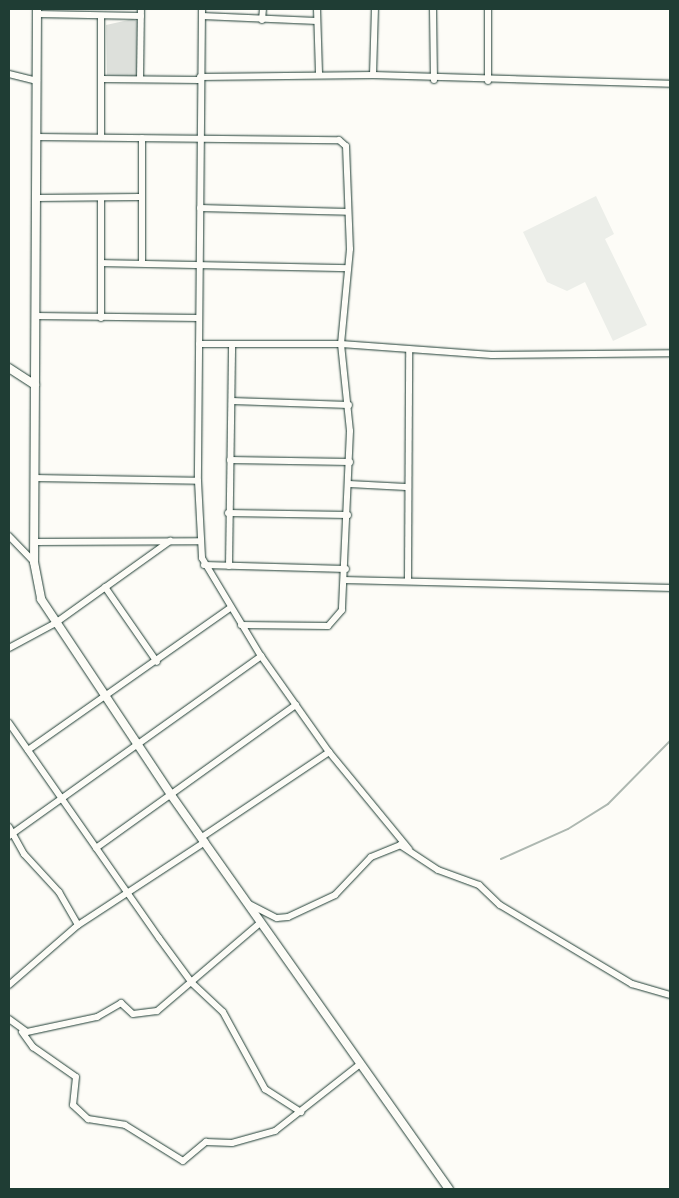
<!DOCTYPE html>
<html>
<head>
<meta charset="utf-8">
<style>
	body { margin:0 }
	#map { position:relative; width:679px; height:1198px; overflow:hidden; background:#fdfcf7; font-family:Kalam,sans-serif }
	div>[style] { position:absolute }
	.built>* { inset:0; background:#eceee9 }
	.green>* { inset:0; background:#dde0db }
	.stream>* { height:2px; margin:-1px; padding:0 1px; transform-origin:1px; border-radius:1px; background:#aeb8b1 }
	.roads { filter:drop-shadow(0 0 1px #1f3d34) drop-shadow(0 0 1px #1f3d34) }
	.minor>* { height:6px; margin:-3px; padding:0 3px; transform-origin:3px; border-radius:3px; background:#fdfcf7 }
	.tertiary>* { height:8px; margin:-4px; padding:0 4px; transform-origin:4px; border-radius:4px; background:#fdfcf7 }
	span { translate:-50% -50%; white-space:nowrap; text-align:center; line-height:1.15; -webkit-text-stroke:4px #fdfcf7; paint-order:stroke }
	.frame { position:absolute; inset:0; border:10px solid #1f3d34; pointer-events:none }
</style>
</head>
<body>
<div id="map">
	<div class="built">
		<i style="clip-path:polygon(596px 196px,614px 234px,605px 239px,647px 325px,613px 341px,585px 282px,567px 291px,547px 282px,523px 232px)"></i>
	</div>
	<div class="green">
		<i style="clip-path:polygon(133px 19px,138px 22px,137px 76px,107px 75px,106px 25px)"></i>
	</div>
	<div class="stream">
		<i style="left:501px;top:859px;width:73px;rotate:-24.1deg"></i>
		<i style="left:568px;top:829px;width:47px;rotate:-32deg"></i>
		<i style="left:608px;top:804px;width:88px;rotate:-45.5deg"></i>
	</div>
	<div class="roads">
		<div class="minor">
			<i style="left:202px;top:9px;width:472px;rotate:90.5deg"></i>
			<i style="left:198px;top:481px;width:77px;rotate:87deg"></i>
			<i style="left:202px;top:558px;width:114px;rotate:59deg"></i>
			<i style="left:261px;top:656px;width:118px;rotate:54.7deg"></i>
			<i style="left:329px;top:752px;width:126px;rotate:50.5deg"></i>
			<i style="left:317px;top:9px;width:65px;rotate:88.2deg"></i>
			<i style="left:433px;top:9px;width:71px;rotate:89.2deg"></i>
			<i style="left:488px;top:9px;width:72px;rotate:90deg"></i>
			<i style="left:37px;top:14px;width:104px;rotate:1.1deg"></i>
			<i style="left:101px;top:16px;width:121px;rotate:90deg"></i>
			<i style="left:202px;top:16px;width:115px;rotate:2.5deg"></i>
			<i style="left:262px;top:20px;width:11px;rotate:-85deg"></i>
			<i style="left:9px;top:74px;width:29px;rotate:14deg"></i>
			<i style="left:373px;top:75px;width:66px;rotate:-88.3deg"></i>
			<i style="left:200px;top:77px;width:173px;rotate:-0.7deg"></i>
			<i style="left:373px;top:75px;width:297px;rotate:1.7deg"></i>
			<i style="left:101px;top:79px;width:99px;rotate:0.6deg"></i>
			<i style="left:140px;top:79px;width:70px;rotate:-89.2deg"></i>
			<i style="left:37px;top:137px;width:302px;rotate:0.6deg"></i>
			<i style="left:339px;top:140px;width:9px;rotate:41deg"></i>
			<i style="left:346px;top:146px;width:103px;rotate:87.8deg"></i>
			<i style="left:350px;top:249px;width:95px;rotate:95.4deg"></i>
			<i style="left:341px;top:344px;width:87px;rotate:84.1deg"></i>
			<i style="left:350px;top:431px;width:179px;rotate:92.6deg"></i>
			<i style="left:342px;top:610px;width:21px;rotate:131deg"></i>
			<i style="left:328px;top:626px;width:87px;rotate:-179.3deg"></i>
			<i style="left:142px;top:138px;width:125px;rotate:90deg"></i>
			<i style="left:36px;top:198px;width:104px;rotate:-0.6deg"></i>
			<i style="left:101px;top:198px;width:120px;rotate:90deg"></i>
			<i style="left:200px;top:208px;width:148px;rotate:1.5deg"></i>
			<i style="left:101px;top:263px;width:247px;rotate:1.2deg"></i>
			<i style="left:36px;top:316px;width:163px;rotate:0.7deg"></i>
			<i style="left:199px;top:344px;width:142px"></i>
			<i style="left:341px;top:344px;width:151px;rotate:4.2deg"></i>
			<i style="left:492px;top:355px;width:178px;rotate:-0.6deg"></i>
			<i style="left:232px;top:401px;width:117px;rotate:2deg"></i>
			<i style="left:230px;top:460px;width:120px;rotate:1deg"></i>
			<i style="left:34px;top:478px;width:164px;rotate:1deg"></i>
			<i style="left:349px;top:484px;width:57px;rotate:3deg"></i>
			<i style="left:228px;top:513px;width:120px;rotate:1deg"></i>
			<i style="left:9px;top:536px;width:36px;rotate:46deg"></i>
			<i style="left:34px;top:542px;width:165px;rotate:-0.3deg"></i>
			<i style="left:204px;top:565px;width:142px;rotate:1.6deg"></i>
			<i style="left:229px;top:566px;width:220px;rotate:-89.2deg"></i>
			<i style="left:408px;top:579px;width:229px;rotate:-89.7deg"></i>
			<i style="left:346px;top:580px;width:324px;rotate:1.4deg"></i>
			<i style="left:105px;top:587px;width:91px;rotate:55.3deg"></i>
			<i style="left:9px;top:648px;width:51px;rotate:-28.1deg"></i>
			<i style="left:54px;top:624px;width:143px;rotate:-35.6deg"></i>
			<i style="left:9px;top:723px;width:262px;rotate:55.1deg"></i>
			<i style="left:159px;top:938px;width:56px;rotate:53.7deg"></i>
			<i style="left:192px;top:983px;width:42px;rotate:43.1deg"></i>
			<i style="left:223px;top:1012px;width:88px;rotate:61.4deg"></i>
			<i style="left:265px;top:1089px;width:43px;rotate:32.6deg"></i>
			<i style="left:28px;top:750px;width:247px;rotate:-35.1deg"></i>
			<i style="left:9px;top:827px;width:31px;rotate:61deg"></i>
			<i style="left:24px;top:854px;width:52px;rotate:47.4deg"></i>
			<i style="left:59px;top:892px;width:38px;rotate:60deg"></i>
			<i style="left:9px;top:836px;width:310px;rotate:-35.5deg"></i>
			<i style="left:202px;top:837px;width:153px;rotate:-33.8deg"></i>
			<i style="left:96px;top:848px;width:246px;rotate:-35.6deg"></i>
			<i style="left:249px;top:904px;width:31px;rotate:27deg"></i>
			<i style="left:277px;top:918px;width:11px;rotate:-5deg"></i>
			<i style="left:288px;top:917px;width:52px;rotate:-25.1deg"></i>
			<i style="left:335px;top:895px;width:52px;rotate:-46.5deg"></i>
			<i style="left:371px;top:857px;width:31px;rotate:-22deg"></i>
			<i style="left:400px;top:845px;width:45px;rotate:33.3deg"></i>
			<i style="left:438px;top:870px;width:44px;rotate:20.1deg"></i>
			<i style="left:479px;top:885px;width:29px;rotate:44deg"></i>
			<i style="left:500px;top:905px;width:154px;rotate:30.9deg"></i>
			<i style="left:632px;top:984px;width:40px;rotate:16deg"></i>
			<i style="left:9px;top:985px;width:91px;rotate:-41deg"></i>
			<i style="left:78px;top:925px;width:152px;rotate:-33.2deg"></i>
			<i style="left:9px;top:1019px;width:22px;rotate:36deg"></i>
			<i style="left:27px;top:1032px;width:72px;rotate:-12.1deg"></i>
			<i style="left:97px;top:1017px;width:28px;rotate:-30deg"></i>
			<i style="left:121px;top:1003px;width:16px;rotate:43deg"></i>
			<i style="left:133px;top:1014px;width:24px;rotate:-7deg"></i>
			<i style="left:157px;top:1011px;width:135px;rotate:-40.5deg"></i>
			<i style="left:22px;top:1032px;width:19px;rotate:54deg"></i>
			<i style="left:33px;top:1047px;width:52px;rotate:34.9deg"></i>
			<i style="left:76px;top:1077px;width:28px;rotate:96deg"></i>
			<i style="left:73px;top:1105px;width:21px;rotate:43deg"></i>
			<i style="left:88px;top:1119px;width:37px;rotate:9deg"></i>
			<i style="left:125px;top:1125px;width:68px;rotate:31.8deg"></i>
			<i style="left:183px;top:1161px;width:30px;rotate:-40deg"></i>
			<i style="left:206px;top:1142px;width:26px;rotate:2deg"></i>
			<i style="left:232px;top:1143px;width:45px;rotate:-15.6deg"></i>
			<i style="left:275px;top:1131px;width:107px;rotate:-38.2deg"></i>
		</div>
		<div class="tertiary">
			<i style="left:37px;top:9px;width:553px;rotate:90.31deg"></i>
			<i style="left:34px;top:562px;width:38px;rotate:79deg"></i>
			<i style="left:41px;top:599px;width:235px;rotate:56.4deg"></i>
			<i style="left:171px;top:795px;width:482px;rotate:54.8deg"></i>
			<i style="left:9px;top:368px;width:31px;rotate:33deg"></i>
		</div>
	</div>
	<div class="frame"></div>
</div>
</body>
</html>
